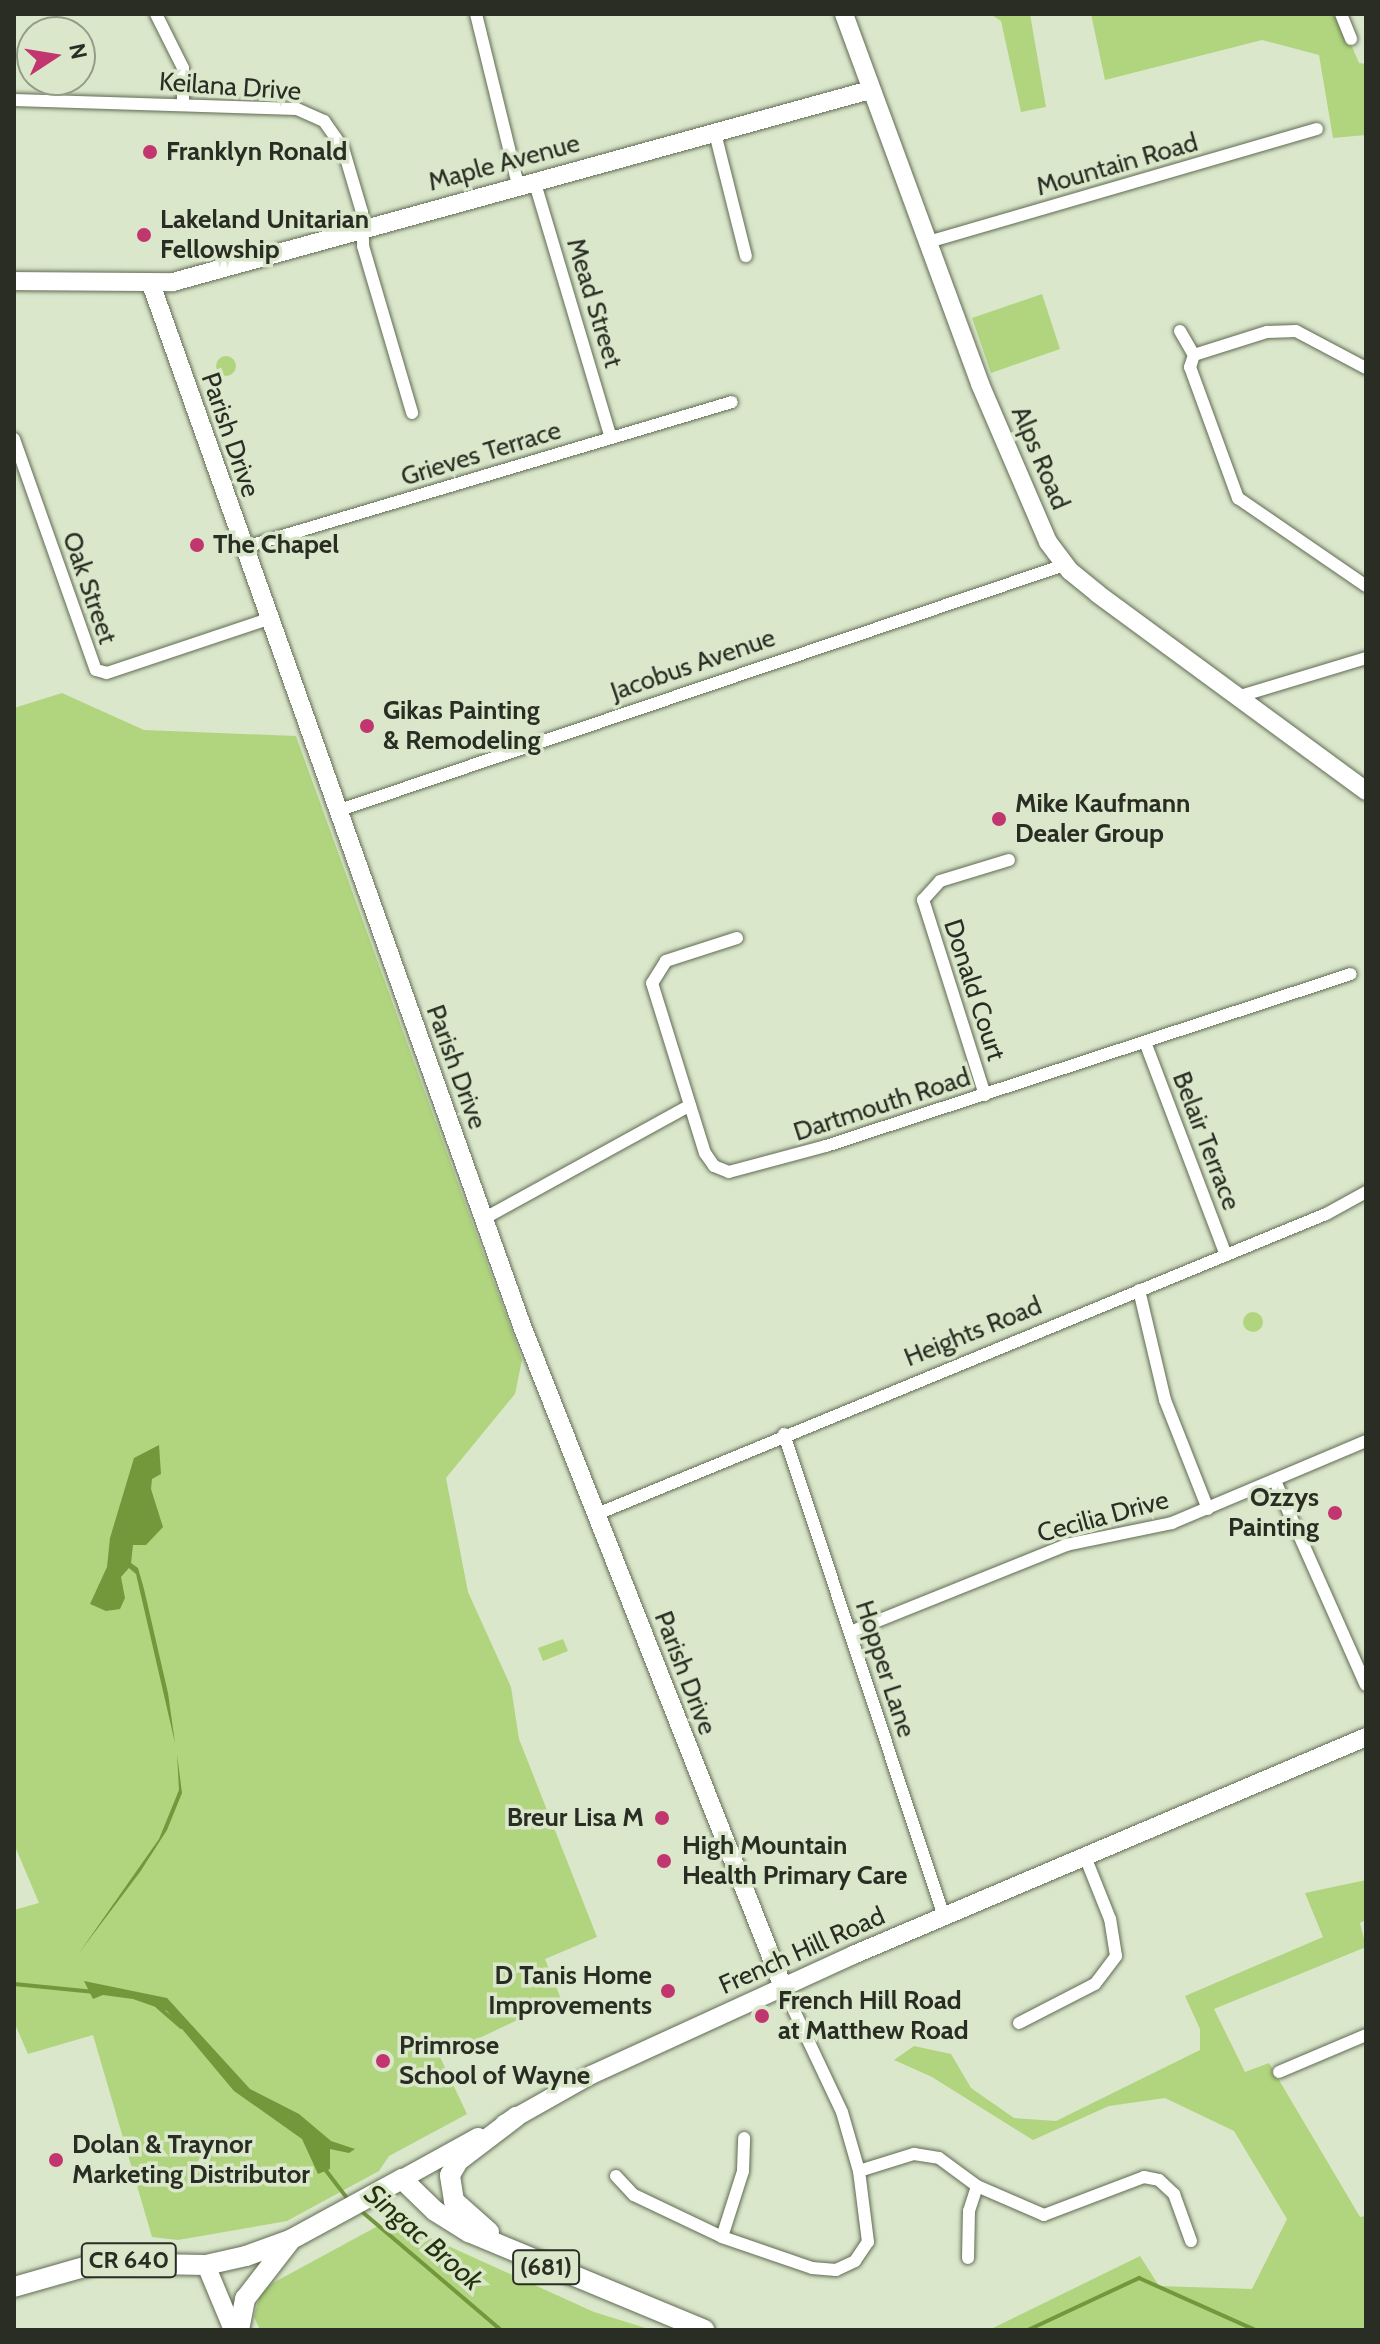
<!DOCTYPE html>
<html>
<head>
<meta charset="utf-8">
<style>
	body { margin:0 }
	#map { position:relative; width:1380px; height:2344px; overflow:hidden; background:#dae7cb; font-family:Cabin,sans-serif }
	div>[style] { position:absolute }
	.green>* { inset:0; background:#b0d57e }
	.round { border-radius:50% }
	.water>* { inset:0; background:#73973b }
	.stream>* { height:4px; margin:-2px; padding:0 2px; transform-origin:2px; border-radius:2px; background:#73973b }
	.roads { filter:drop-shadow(0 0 2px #616b53) drop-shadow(0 0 2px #616b53) }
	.street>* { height:12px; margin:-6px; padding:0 6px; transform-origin:6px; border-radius:6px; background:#fff }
	.secondary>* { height:18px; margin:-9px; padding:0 9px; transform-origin:9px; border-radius:9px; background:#fff }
	.primary>* { height:20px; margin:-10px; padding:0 10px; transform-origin:10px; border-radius:10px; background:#fff }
	.dots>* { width:22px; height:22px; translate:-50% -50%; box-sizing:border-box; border:4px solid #dae7cb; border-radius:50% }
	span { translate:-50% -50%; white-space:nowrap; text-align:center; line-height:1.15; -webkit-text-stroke:7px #dae7cb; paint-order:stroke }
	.shield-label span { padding:2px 6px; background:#dae7cb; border:2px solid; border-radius:6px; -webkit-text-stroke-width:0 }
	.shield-label { font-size:24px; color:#292d23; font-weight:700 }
	.street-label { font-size:26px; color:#292d23 }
	.poi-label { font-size:26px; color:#292d23; font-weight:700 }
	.left { translate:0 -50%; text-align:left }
	.right { translate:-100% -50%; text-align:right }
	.water-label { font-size:28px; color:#24320c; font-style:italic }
	.frame { position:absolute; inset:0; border:16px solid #292d23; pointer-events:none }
	.north { position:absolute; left:16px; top:16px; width:80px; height:80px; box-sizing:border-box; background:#dae7cb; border:2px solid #939d88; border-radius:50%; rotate:78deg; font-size:22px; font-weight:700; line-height:32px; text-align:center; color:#292d23 }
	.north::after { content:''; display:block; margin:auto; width:28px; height:36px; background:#c1366e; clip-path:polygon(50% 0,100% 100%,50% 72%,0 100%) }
</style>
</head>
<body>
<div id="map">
	<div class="green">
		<i style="clip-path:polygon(990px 14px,1030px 14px,1046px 107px,1021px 112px,1001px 21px)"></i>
		<i style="clip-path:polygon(1091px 14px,1338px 14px,1359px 63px,1366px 64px,1366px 135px,1333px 138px,1319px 55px,1262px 40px,1105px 80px)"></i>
		<i style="clip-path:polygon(1042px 294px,1060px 349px,991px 373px,972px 318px)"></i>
		<i class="round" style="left:216px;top:356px;width:20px;height:20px"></i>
		<i style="clip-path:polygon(62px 693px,144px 730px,296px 736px,522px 1360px,515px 1394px,446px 1478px,468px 1592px,511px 1687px,519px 1739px,597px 1937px,545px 1959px,561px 1999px,440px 2057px,467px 2114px,389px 2156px,379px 2171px,287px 2221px,178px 2240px,152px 2237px,93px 2035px,28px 2054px,14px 2022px,14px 1910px,39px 1903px,14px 1844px,14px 708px)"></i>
		<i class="round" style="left:1243px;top:1312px;width:20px;height:20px"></i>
		<i style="clip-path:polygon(563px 1639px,568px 1651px,543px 1661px,538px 1648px)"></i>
		<i style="clip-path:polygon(1366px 1880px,1366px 1920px,1360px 1923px,1366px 1947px,1214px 2009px,1245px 2072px,1269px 2063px,1360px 2217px,1366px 2216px,1366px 2330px,989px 2330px,1140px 2256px,1159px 2286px,1252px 2289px,1287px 2219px,1234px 2131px,1165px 2098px,1109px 2106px,1033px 2140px,932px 2077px,894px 2060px,914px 2046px,951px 2054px,971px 2088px,1014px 2118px,1056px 2121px,1200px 2050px,1200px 2029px,1185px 1996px,1323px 1937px,1305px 1893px)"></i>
		<i style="clip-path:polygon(400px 2224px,594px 2312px,652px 2330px,260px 2330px,254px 2317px,260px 2295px,271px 2284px,376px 2227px)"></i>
	</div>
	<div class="water">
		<i style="clip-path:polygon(159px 1445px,161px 1474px,152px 1479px,151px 1489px,163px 1527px,146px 1545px,133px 1545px,131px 1563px,138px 1568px,144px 1589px,168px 1693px,175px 1743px,136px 1574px,129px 1568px,121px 1577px,125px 1598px,120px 1609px,106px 1611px,90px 1604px,107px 1567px,110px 1538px,134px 1458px)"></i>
		<i style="clip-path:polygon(177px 1754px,182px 1793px,167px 1830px,140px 1872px,79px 1953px,159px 1839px,179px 1790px)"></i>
		<i style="clip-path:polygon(84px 1981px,167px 1998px,250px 2089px,299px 2114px,331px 2141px,355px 2149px,349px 2153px,330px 2149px,330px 2169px,318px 2174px,302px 2139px,234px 2091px,167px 2011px,133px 1999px,103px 1995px,93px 1999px)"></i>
	</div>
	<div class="stream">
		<i style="left:14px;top:1984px;width:81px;rotate:5.6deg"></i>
		<i style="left:157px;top:2006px;width:32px;rotate:41deg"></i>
		<i style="left:324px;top:2168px;width:43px;rotate:52.6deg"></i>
		<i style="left:360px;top:2210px;width:185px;rotate:40.4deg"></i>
		<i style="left:1028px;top:2330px;width:123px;rotate:-25.1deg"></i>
		<i style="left:1139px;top:2278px;width:127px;rotate:24.1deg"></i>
	</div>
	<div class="roads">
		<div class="street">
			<i style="left:156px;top:14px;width:60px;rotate:63.4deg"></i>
			<i style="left:183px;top:68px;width:37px;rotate:90deg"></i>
			<i style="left:476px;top:14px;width:176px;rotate:76.2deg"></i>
			<i style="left:1341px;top:14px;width:27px;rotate:68deg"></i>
			<i style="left:14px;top:100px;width:283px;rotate:1.8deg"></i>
			<i style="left:297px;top:109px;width:30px;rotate:24deg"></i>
			<i style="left:324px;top:121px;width:33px;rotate:55deg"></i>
			<i style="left:343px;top:148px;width:67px;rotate:73.5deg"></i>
			<i style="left:362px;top:212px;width:34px;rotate:88deg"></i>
			<i style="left:363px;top:246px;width:174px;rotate:73.6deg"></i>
			<i style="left:715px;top:133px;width:127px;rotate:75.9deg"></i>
			<i style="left:534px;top:180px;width:269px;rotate:73.4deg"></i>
			<i style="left:928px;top:242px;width:405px;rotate:-16.2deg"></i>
			<i style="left:1180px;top:331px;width:28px;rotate:60deg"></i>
			<i style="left:1194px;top:355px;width:13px;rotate:108deg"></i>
			<i style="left:1190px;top:367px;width:140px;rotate:69.9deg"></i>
			<i style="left:1238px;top:498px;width:155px;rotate:34.5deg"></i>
			<i style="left:1194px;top:355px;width:77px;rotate:-17.5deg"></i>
			<i style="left:1267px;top:332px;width:29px;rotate:-2deg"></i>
			<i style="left:1296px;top:331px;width:79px;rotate:27.9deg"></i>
			<i style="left:14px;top:439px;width:245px;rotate:70.5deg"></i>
			<i style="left:96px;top:670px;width:11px;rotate:15deg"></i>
			<i style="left:107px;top:673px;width:170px;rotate:-18.5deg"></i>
			<i style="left:242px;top:548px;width:511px;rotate:-16.59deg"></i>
			<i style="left:1237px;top:697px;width:135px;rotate:-16.8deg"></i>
			<i style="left:337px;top:811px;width:767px;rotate:-18.69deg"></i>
			<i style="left:737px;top:938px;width:75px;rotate:162.1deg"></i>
			<i style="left:666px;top:961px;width:26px;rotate:122deg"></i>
			<i style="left:652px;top:983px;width:178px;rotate:72.7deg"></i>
			<i style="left:705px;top:1153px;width:16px;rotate:55deg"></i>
			<i style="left:714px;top:1166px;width:16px;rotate:22deg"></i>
			<i style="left:729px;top:1172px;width:100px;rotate:-15deg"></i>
			<i style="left:826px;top:1146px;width:552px;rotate:-18.14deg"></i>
			<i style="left:1145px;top:1042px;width:228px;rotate:69.2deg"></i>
			<i style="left:985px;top:1095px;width:205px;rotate:-107.6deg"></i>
			<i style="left:923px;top:900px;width:25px;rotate:-48deg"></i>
			<i style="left:940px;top:881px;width:72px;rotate:-16.9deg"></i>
			<i style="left:483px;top:1219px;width:236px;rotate:-28.8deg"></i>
			<i style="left:1139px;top:1290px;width:113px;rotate:76.7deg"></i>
			<i style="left:1165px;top:1400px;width:117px;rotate:68.5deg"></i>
			<i style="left:784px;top:1434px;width:509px;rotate:71.67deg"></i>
			<i style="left:1275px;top:1481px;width:223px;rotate:66deg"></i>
			<i style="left:597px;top:1514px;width:788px;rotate:-22.37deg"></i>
			<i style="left:1326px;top:1214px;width:46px;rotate:-28.8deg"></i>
			<i style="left:850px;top:1632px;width:233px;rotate:-21.9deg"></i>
			<i style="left:1066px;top:1545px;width:108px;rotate:-11.7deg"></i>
			<i style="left:1172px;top:1523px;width:211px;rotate:-22.9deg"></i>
			<i style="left:1019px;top:2023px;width:85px;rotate:-27.2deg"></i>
			<i style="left:1095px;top:1984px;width:35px;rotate:-53deg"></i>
			<i style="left:1116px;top:1956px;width:37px;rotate:-99deg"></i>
			<i style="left:1110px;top:1919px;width:70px;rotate:-111.8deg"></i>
			<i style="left:1279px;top:2072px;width:95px;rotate:-23deg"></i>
			<i style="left:859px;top:2171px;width:58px;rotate:-17.2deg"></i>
			<i style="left:914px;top:2154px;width:25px;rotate:9deg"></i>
			<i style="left:939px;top:2158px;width:47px;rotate:36.4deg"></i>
			<i style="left:977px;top:2186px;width:73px;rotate:23.4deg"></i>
			<i style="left:1044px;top:2215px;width:107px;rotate:-20.8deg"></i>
			<i style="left:1144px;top:2177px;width:15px;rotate:11deg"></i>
			<i style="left:1159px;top:2180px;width:21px;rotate:43deg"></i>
			<i style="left:1174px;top:2194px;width:50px;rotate:70.1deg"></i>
			<i style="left:616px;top:2176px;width:26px;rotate:47deg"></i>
			<i style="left:634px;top:2195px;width:98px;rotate:25.5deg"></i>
			<i style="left:722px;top:2237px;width:95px;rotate:19deg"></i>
			<i style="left:812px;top:2268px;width:24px;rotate:5deg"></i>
			<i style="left:836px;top:2270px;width:21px;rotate:-25deg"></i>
			<i style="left:855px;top:2261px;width:23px;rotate:-56deg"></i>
			<i style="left:868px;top:2242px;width:72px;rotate:-97.2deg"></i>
			<i style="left:859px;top:2171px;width:61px;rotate:-106.1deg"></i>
			<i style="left:842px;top:2112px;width:138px;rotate:-115.3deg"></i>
			<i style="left:722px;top:2237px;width:69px;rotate:-72.3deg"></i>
			<i style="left:743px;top:2171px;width:33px;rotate:-88deg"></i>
			<i style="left:968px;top:2258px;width:47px;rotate:-88.8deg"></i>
			<i style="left:969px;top:2211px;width:26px;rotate:-72deg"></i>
		</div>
		<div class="secondary">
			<i style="left:844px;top:14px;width:394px;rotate:69.8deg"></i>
			<i style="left:980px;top:384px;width:172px;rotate:66.7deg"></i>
			<i style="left:1048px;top:542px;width:36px;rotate:53deg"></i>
			<i style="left:1070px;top:571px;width:36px;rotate:39deg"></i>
			<i style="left:1098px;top:594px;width:333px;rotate:36.3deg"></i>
			<i style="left:14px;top:281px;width:159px;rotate:0.4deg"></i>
			<i style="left:173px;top:282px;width:723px;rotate:-15.4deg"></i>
			<i style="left:151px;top:284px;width:1106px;rotate:70.4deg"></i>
			<i style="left:522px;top:1326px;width:711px;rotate:68.45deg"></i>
			<i style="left:504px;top:2124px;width:100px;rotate:-29.4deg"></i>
			<i style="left:591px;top:2075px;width:288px;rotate:-24.6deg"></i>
			<i style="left:853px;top:1955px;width:557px;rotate:-23.02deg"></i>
			<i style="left:402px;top:2179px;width:87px;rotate:-28.9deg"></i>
			<i style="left:206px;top:2265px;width:70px;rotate:67.4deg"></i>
		</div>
		<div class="primary">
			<i style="left:489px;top:2232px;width:47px;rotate:-138.5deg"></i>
			<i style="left:454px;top:2201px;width:26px;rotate:-99deg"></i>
			<i style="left:450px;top:2175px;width:16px;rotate:-60deg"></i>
			<i style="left:458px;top:2161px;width:73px;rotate:-37.2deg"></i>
			<i style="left:14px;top:2287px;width:87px;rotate:-15.9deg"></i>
			<i style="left:98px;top:2263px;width:108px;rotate:1.1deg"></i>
			<i style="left:206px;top:2265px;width:41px;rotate:-12.7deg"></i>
			<i style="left:246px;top:2256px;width:47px;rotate:-20deg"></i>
			<i style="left:290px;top:2240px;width:128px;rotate:-28.6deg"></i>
			<i style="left:402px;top:2179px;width:46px;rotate:44.1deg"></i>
			<i style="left:435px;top:2211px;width:40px;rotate:32deg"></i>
			<i style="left:469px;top:2232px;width:255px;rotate:22.6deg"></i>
			<i style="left:239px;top:2330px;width:32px;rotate:-79deg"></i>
			<i style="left:245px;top:2299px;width:72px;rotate:-52.3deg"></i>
		</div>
	</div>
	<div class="dots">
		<i style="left:150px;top:152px;background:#c1366e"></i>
		<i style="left:144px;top:235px;background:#c1366e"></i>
		<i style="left:197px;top:545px;background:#c1366e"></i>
		<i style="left:367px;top:726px;background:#c1366e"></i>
		<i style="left:999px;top:819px;background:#c1366e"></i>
		<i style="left:1335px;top:1513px;background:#c1366e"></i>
		<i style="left:662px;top:1818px;background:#c1366e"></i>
		<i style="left:664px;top:1861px;background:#c1366e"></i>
		<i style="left:668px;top:1991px;background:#c1366e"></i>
		<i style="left:762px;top:2016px;background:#c1366e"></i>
		<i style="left:383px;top:2061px;background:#c1366e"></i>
		<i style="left:56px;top:2160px;background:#c1366e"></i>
	</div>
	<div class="shield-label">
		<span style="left:129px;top:2260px">CR 640</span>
		<span style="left:546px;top:2267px">(681)</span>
	</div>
	<div class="street-label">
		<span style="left:230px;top:87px;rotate:4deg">Keilana Drive</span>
		<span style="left:504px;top:163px;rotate:-15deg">Maple Avenue</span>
		<span style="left:1117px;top:165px;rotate:-16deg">Mountain Road</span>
		<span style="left:594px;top:303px;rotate:73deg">Mead Street</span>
		<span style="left:230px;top:435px;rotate:71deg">Parish Drive</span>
		<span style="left:481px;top:454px;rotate:-17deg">Grieves Terrace</span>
		<span style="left:1040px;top:458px;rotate:67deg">Alps Road</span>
		<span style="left:89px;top:588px;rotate:71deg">Oak Street</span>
		<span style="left:693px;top:665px;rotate:-19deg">Jacobus Avenue</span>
		<span style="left:974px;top:990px;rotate:72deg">Donald Court</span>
		<span style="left:456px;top:1067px;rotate:70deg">Parish Drive</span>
		<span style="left:882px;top:1105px;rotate:-18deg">Dartmouth Road</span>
		<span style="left:1206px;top:1141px;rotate:69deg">Belair Terrace</span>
		<span style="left:973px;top:1332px;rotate:-22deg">Heights Road</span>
		<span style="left:1103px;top:1517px;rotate:-15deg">Cecilia Drive</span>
		<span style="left:885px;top:1669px;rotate:72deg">Hopper Lane</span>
		<span style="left:685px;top:1673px;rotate:69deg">Parish Drive</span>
		<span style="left:802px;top:1951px;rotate:-24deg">French Hill Road</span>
	</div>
	<div class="poi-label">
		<span class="left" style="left:166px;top:152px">Franklyn Ronald</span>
		<span class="left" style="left:160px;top:235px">Lakeland Unitarian<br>Fellowship</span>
		<span class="left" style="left:213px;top:545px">The Chapel</span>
		<span class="left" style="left:383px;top:726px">Gikas Painting<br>&amp; Remodeling</span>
		<span class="left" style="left:1015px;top:819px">Mike Kaufmann<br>Dealer Group</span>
		<span class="right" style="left:1319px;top:1513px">Ozzys<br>Painting</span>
		<span class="right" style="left:644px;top:1818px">Breur Lisa M</span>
		<span class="left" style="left:682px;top:1861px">High Mountain<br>Health Primary Care</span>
		<span class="right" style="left:652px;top:1991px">D Tanis Home<br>Improvements</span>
		<span class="left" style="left:778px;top:2016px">French Hill Road<br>at Matthew Road</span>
		<span class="left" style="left:399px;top:2061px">Primrose<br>School of Wayne</span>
		<span class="left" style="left:72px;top:2160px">Dolan &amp; Traynor<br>Marketing Distributor</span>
	</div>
	<div class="water-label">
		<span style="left:424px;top:2237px;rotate:41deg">Singac Brook</span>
	</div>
	<div class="frame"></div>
	<div class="north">N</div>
</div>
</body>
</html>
